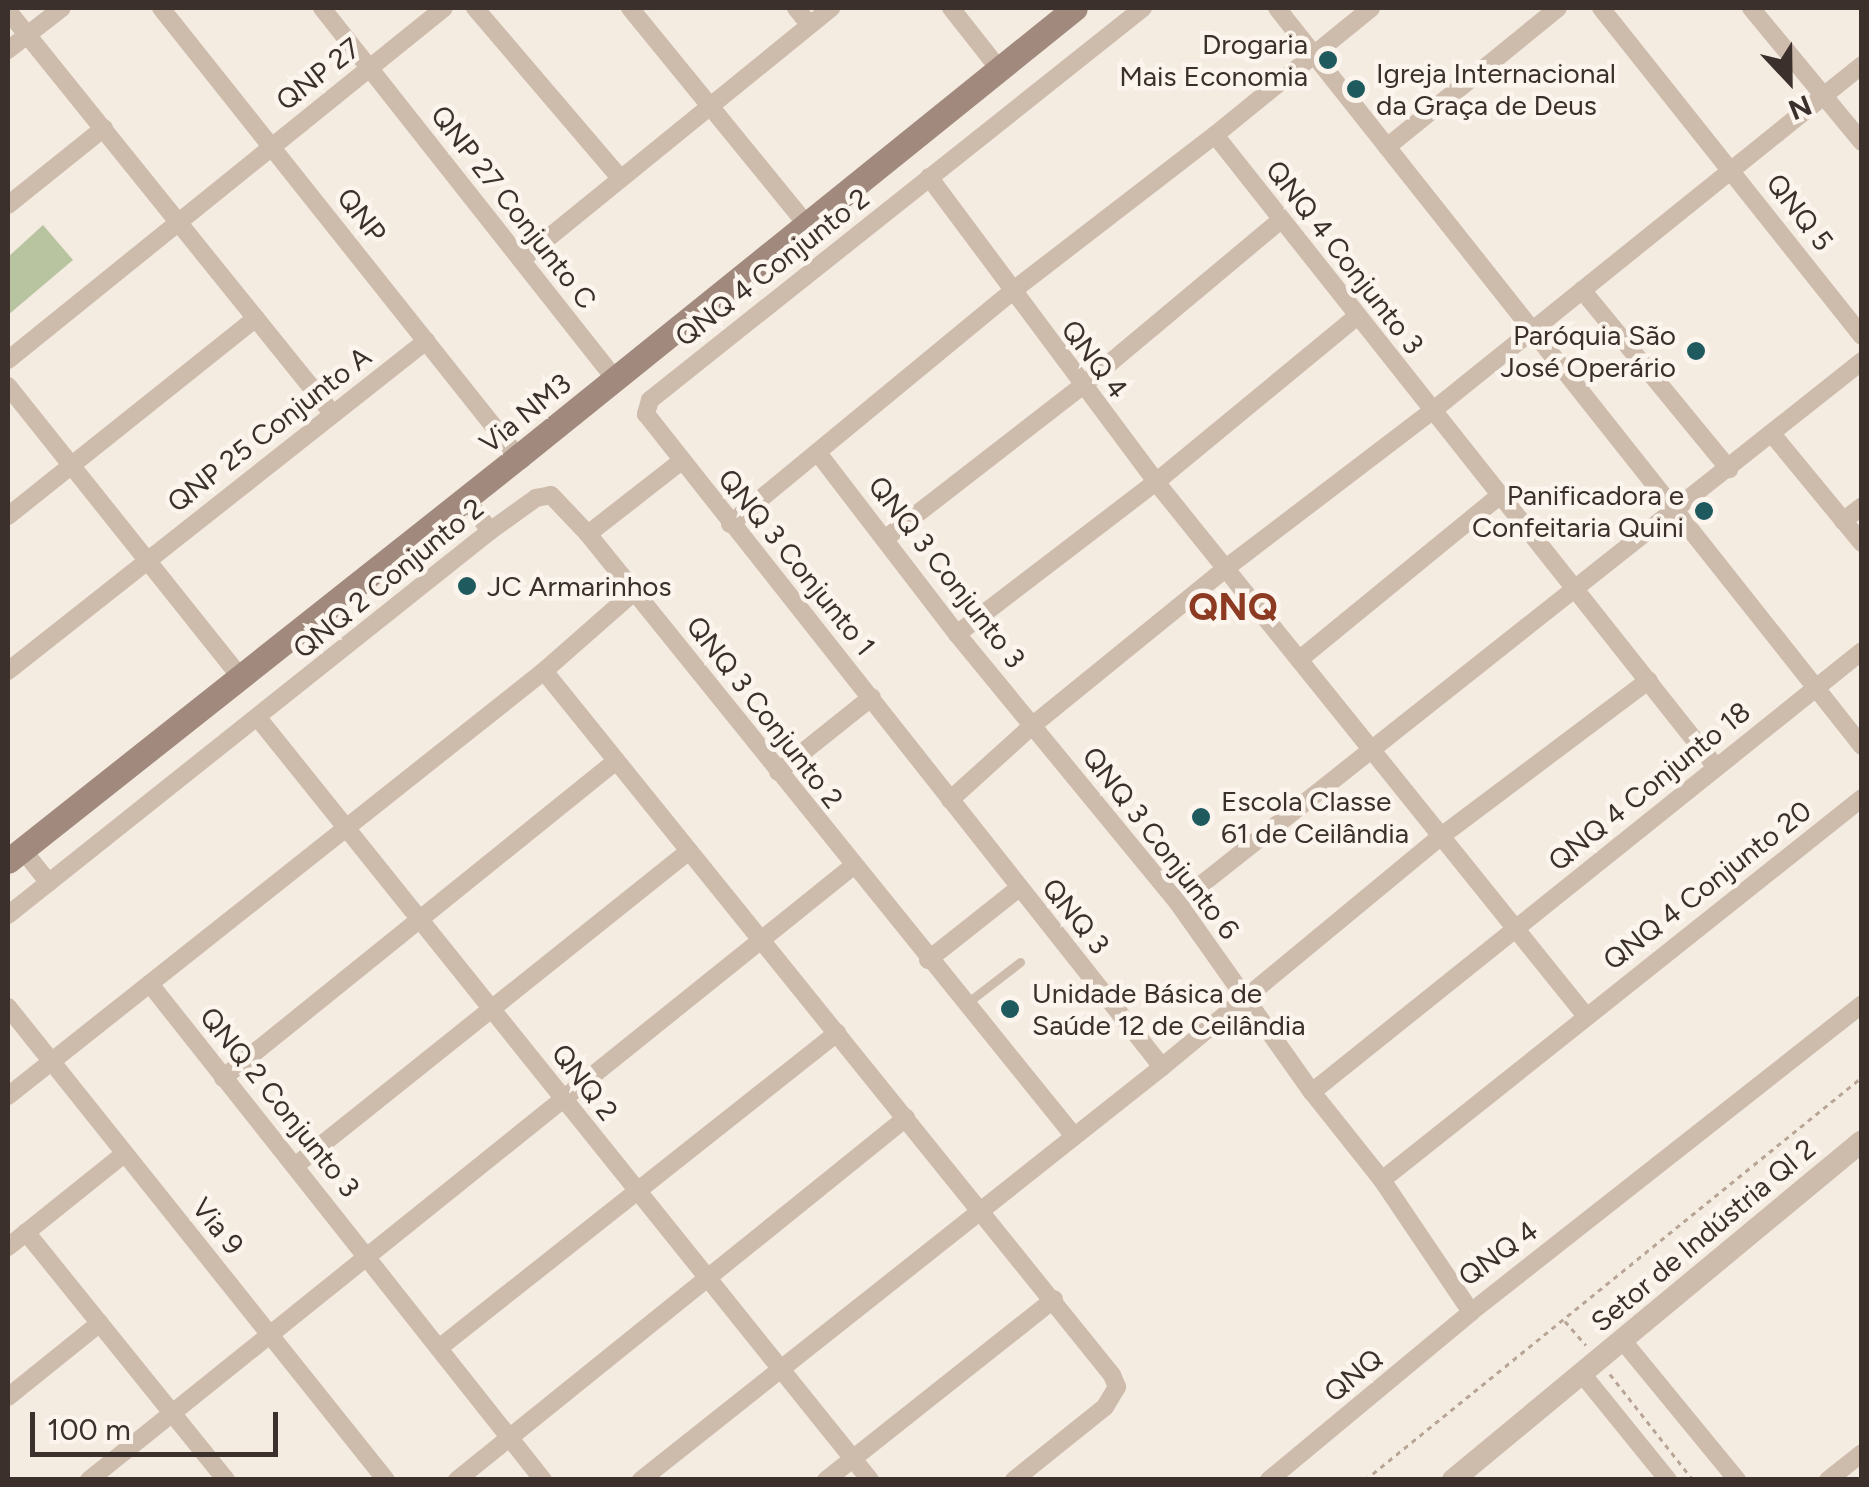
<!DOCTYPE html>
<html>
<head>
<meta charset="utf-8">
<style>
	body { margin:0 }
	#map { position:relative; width:1869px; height:1487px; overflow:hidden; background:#f4ebe1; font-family:Figtree,sans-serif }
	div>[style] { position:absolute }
	.green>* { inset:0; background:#b8c4a0 }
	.path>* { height:2.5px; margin-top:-1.25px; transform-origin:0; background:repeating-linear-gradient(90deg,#b9a596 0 5px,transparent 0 10px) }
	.service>* { height:9px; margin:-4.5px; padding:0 4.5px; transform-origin:4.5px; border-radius:4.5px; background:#cdbbac }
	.minor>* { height:18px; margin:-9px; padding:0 9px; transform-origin:9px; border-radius:9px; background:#cdbbac }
	.tertiary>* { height:22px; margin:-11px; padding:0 11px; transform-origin:11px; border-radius:11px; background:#cdbbac }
	.secondary>* { height:25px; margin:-12.5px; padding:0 12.5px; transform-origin:12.5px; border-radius:12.5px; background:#a18a7d }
	.dots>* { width:28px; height:28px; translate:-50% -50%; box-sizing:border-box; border:5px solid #fbf5ee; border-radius:50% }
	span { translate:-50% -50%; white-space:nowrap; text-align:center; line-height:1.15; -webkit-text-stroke:9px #fbf5ee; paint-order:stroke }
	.poi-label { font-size:28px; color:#3b302b }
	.right { translate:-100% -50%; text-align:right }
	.left { translate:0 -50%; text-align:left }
	.street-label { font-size:28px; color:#3b302b }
	.district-label { font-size:38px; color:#8c3b22; font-weight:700 }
	.frame { position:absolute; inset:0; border:10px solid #3b302b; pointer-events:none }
	.north { position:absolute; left:1739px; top:30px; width:100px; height:100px; -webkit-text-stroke:8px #fbf5ee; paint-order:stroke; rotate:158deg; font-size:28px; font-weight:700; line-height:40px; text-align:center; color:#3b302b }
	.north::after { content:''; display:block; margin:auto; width:35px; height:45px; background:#3b302b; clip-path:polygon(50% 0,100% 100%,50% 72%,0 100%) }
	.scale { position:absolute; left:30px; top:1412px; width:248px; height:45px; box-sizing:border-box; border:5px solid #3b302b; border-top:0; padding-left:12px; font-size:30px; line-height:35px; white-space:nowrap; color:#3b302b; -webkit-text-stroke:8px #fbf5ee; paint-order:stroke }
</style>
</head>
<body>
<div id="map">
	<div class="green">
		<i style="clip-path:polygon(43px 225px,73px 260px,8px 315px,8px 257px)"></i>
	</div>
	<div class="path">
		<i style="left:1565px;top:1321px;width:32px;rotate:49deg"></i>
		<i style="left:1610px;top:1374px;width:135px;rotate:51.9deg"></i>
		<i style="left:1365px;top:1480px;width:640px;rotate:-39.04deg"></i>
	</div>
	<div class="service">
		<i style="left:967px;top:1003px;width:67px;rotate:-37.7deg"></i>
	</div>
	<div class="minor">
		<i style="left:161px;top:8px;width:574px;rotate:51.51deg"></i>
		<i style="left:322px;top:8px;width:473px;rotate:51.7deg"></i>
		<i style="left:475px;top:8px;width:223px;rotate:49.5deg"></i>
		<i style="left:630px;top:8px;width:280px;rotate:50.8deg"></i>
		<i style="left:796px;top:8px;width:21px;rotate:51deg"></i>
		<i style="left:951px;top:8px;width:78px;rotate:51.8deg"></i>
		<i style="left:1143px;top:8px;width:630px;rotate:141.51deg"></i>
		<i style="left:650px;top:400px;width:15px;rotate:106deg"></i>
		<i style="left:646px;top:414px;width:832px;rotate:51.68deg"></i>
		<i style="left:1277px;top:8px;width:942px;rotate:51.6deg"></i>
		<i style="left:1601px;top:8px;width:419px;rotate:51.5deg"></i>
		<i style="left:1751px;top:8px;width:174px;rotate:50.4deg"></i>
		<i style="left:8px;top:11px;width:516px;rotate:51.13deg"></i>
		<i style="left:8px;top:50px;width:68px;rotate:-37.9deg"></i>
		<i style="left:1215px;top:135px;width:806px;rotate:51.6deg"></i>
		<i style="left:1387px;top:147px;width:220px;rotate:-39.1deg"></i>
		<i style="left:929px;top:177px;width:380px;rotate:53.3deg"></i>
		<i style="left:1156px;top:482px;width:686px;rotate:51.16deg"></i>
		<i style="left:8px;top:205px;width:123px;rotate:-38.7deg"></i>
		<i style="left:521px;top:260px;width:400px;rotate:-39.1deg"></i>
		<i style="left:1582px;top:290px;width:232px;rotate:50.6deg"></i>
		<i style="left:8px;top:360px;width:560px;rotate:-38.92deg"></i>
		<i style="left:8px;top:386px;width:370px;rotate:51.4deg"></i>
		<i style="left:1772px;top:434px;width:141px;rotate:50.5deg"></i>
		<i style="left:818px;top:453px;width:228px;rotate:52.5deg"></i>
		<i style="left:957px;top:634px;width:348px;rotate:50.6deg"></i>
		<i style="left:1178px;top:903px;width:232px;rotate:54.7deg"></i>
		<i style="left:1312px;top:1092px;width:112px;rotate:51.5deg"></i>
		<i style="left:1382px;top:1180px;width:159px;rotate:56deg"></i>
		<i style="left:466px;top:499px;width:40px;rotate:53deg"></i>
		<i style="left:8px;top:516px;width:317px;rotate:-38.6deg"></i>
		<i style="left:1843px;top:521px;width:24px;rotate:-38deg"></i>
		<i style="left:730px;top:524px;width:364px;rotate:-39.5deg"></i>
		<i style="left:1011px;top:292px;width:257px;rotate:-37.6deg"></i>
		<i style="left:1215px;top:135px;width:201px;rotate:-39.1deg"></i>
		<i style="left:588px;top:534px;width:117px;rotate:-38deg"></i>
		<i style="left:886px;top:538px;width:247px;rotate:-37.8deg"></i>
		<i style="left:1081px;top:387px;width:261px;rotate:-39.9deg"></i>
		<i style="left:957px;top:634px;width:250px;rotate:-37.4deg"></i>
		<i style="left:1156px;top:482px;width:259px;rotate:-39.5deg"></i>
		<i style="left:1300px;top:659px;width:257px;rotate:-39.3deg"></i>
		<i style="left:8px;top:671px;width:533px;rotate:-38.29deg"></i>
		<i style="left:544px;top:671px;width:905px;rotate:51.1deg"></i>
		<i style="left:1112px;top:1375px;width:13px;rotate:67deg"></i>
		<i style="left:1117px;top:1387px;width:23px;rotate:121deg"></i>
		<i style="left:1105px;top:1407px;width:117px;rotate:141.3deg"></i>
		<i style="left:258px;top:718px;width:977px;rotate:51.23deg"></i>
		<i style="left:778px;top:772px;width:120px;rotate:-38.6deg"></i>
		<i style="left:950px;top:800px;width:112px;rotate:-42.1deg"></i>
		<i style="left:1033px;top:725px;width:249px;rotate:-39.1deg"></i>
		<i style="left:1226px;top:568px;width:258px;rotate:-37.3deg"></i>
		<i style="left:1431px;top:412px;width:553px;rotate:-38.84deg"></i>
		<i style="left:22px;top:849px;width:43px;rotate:51.5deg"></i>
		<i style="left:1178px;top:903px;width:873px;rotate:-38.39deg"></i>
		<i style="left:8px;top:915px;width:616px;rotate:-38.54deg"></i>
		<i style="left:490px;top:531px;width:57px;rotate:-35.7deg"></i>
		<i style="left:536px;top:498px;width:15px;rotate:-11deg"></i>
		<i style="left:551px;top:495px;width:54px;rotate:46.5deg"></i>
		<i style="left:588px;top:534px;width:774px;rotate:51.09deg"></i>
		<i style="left:928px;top:960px;width:116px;rotate:-38.4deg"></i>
		<i style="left:150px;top:984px;width:633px;rotate:51.61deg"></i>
		<i style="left:8px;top:1007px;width:605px;rotate:51.37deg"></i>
		<i style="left:223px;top:1078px;width:505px;rotate:-38.89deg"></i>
		<i style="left:1312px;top:1092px;width:705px;rotate:-38.72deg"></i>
		<i style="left:8px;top:1096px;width:684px;rotate:-38.41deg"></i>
		<i style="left:544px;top:671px;width:120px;rotate:-41.3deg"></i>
		<i style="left:295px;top:1166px;width:504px;rotate:-38.64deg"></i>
		<i style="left:1382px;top:1180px;width:613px;rotate:-38.51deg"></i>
		<i style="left:26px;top:1232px;width:319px;rotate:51.1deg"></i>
		<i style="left:8px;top:1247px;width:149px;rotate:-38.7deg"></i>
		<i style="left:1623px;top:1341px;width:180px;rotate:50.6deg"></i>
		<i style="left:439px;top:1348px;width:508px;rotate:-38.36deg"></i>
		<i style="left:1583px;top:1375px;width:135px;rotate:51deg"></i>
		<i style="left:8px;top:1397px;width:118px;rotate:-38.8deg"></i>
		<i style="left:89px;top:1480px;width:979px;rotate:-38.78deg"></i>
		<i style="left:457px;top:1480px;width:577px;rotate:-38.88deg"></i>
		<i style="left:641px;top:1480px;width:665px;rotate:-38.4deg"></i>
		<i style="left:1162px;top:1067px;width:366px;rotate:-39.6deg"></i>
		<i style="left:1444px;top:834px;width:256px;rotate:-36.9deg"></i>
		<i style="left:826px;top:1480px;width:291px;rotate:-38.4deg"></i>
		<i style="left:1269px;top:1480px;width:263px;rotate:-39.7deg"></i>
		<i style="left:1471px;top:1312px;width:498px;rotate:-38.2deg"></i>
		<i style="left:1828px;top:1480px;width:43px;rotate:-38.5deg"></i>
	</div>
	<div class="tertiary">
		<i style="left:1453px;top:1480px;width:531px;rotate:-39.65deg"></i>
	</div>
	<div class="secondary">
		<i style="left:8px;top:861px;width:651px;rotate:-38.38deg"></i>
		<i style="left:518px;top:457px;width:715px;rotate:-38.87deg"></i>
	</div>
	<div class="dots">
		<i style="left:1328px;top:60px;background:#1f5a5e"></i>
		<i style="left:1356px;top:89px;background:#1f5a5e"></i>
		<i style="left:1696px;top:351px;background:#1f5a5e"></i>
		<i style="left:1704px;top:511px;background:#1f5a5e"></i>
		<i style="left:467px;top:586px;background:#1f5a5e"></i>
		<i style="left:1201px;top:817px;background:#1f5a5e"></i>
		<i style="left:1010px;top:1009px;background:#1f5a5e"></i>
	</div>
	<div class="poi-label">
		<span class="right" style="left:1308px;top:60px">Drogaria<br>Mais Economia</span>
		<span class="left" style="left:1376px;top:89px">Igreja Internacional<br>da Graça de Deus</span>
		<span class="right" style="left:1676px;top:351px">Paróquia São<br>José Operário</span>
		<span class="right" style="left:1684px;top:511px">Panificadora e<br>Confeitaria Quini</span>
		<span class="left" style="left:487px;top:586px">JC Armarinhos</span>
		<span class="left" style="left:1221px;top:817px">Escola Classe<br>61 de Ceilândia</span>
		<span class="left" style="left:1032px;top:1009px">Unidade Básica de<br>Saúde 12 de Ceilândia</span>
	</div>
	<div class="street-label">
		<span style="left:318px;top:74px;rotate:-38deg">QNP 27</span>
		<span style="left:514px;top:207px;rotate:52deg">QNP 27 Conjunto C</span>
		<span style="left:1800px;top:212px;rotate:52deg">QNQ 5</span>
		<span style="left:362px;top:215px;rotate:52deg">QNP</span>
		<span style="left:1345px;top:257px;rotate:52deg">QNQ 4 Conjunto 3</span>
		<span style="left:772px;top:267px;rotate:-38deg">QNQ 4 Conjunto 2</span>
		<span style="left:1095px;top:359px;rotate:53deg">QNQ 4</span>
		<span style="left:525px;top:413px;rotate:-39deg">Via NM3</span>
		<span style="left:269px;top:429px;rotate:-38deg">QNP 25 Conjunto A</span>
		<span style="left:797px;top:562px;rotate:51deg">QNQ 3 Conjunto 1</span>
		<span style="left:947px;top:572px;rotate:52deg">QNQ 3 Conjunto 3</span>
		<span style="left:388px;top:578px;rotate:-39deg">QNQ 2 Conjunto 2</span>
		<span style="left:765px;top:712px;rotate:52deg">QNQ 3 Conjunto 2</span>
		<span style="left:1649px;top:786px;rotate:-39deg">QNQ 4 Conjunto 18</span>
		<span style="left:1161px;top:843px;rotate:52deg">QNQ 3 Conjunto 6</span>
		<span style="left:1707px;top:885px;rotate:-38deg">QNQ 4 Conjunto 20</span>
		<span style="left:1076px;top:916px;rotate:51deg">QNQ 3</span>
		<span style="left:585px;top:1082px;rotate:52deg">QNQ 2</span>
		<span style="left:280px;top:1102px;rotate:51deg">QNQ 2 Conjunto 3</span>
		<span style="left:218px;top:1226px;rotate:51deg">Via 9</span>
		<span style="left:1703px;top:1235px;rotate:-40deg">Setor de Indústria QI 2</span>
		<span style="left:1498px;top:1253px;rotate:-36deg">QNQ 4</span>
		<span style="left:1353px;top:1375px;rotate:-40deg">QNQ</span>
	</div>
	<div class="district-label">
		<span style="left:1233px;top:608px">QNQ</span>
	</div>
	<div class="frame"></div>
	<div class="north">N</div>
	<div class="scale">100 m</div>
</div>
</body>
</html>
